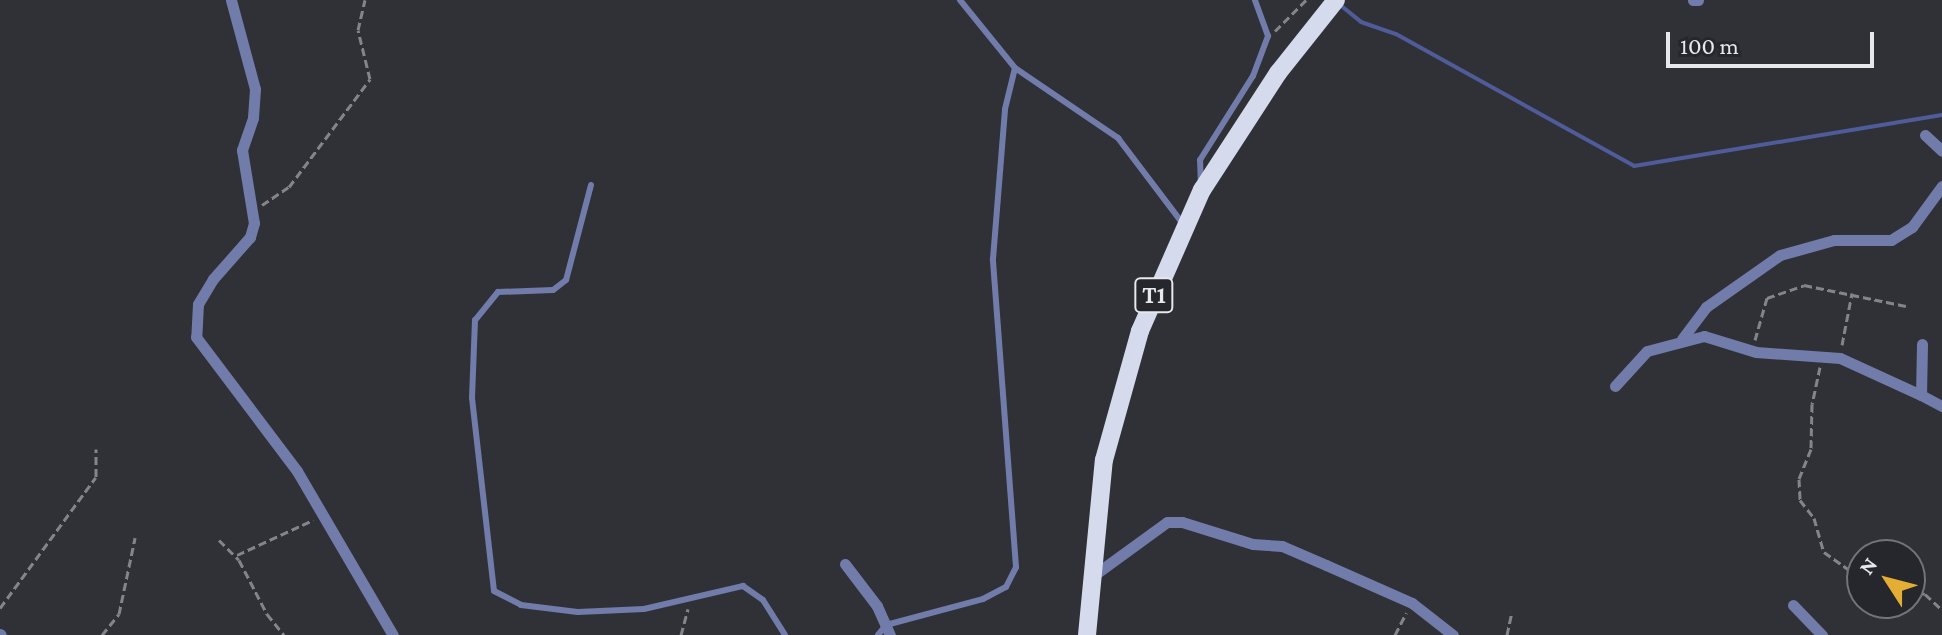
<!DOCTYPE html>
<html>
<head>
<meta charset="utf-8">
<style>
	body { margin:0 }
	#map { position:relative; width:1942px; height:635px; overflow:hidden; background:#2f3137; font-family:"Crimson Pro",serif }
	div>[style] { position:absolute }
	.stream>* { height:4px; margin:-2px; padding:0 2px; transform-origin:2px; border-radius:2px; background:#505c9a }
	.path>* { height:3px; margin-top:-1.5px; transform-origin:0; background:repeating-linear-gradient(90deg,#84858a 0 8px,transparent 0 12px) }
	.service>* { height:6px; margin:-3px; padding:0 3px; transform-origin:3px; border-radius:3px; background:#717caa }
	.minor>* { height:11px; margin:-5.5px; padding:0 5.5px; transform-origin:5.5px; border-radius:5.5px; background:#717caa }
	.trunk>* { height:18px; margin:-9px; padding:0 9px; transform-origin:9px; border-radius:9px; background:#d5daed }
	span { translate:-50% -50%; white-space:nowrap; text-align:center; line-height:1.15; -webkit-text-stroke:6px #26272d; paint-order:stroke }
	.shield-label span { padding:2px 6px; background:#26272d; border:2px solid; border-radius:6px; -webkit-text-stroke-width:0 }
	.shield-label { font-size:24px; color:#e7e8ec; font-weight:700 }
	.north { position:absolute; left:1846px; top:539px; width:80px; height:80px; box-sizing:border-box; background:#26272d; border:2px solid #737479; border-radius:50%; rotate:306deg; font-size:22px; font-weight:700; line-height:32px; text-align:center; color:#e7e8ec }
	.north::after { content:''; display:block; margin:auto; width:28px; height:36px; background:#e4ae35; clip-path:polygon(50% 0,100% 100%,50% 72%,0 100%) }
	.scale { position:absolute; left:1666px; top:32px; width:208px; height:36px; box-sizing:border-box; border:4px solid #e7e8ec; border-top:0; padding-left:10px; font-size:24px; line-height:28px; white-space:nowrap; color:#e7e8ec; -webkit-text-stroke:6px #26272d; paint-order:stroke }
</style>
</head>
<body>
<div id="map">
	<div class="stream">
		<i style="left:1339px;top:4px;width:28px;rotate:39deg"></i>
		<i style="left:1361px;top:22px;width:37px;rotate:19deg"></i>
		<i style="left:1396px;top:34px;width:272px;rotate:29deg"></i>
		<i style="left:1634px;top:166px;width:312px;rotate:-9.4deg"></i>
	</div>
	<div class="path">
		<i style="left:1275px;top:31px;width:44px;rotate:-45deg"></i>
		<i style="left:262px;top:205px;width:32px;rotate:-34deg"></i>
		<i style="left:289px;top:187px;width:135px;rotate:-53.1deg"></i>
		<i style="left:370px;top:79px;width:50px;rotate:-103.8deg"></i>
		<i style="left:358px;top:30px;width:31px;rotate:-77deg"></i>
		<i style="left:1755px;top:340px;width:44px;rotate:-74.1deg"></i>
		<i style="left:1767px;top:298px;width:39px;rotate:-19deg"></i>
		<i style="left:1804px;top:285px;width:104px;rotate:11.6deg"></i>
		<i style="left:1842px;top:345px;width:53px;rotate:-79.1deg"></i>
		<i style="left:1820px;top:367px;width:38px;rotate:102deg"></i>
		<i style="left:1812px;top:404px;width:45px;rotate:91.3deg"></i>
		<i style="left:1811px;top:449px;width:32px;rotate:112deg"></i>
		<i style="left:1799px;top:479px;width:21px;rotate:87deg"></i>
		<i style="left:1800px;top:500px;width:23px;rotate:52deg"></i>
		<i style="left:1814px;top:518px;width:35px;rotate:74deg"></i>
		<i style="left:1824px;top:552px;width:47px;rotate:35.4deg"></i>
		<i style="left:219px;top:540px;width:28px;rotate:45deg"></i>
		<i style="left:239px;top:560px;width:61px;rotate:62.6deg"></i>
		<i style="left:267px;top:614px;width:27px;rotate:51deg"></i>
		<i style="left:237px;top:555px;width:84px;rotate:-24.7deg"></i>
		<i style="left:1910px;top:591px;width:15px;rotate:11deg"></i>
		<i style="left:1925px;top:594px;width:23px;rotate:43deg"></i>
		<i style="left:0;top:608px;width:162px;rotate:-53.8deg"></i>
		<i style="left:96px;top:477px;width:28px;rotate:-90deg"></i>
		<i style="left:102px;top:635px;width:27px;rotate:-51deg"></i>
		<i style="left:119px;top:614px;width:78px;rotate:-78.1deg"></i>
		<i style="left:681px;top:635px;width:27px;rotate:-75deg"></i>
		<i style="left:1395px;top:635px;width:25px;rotate:-63deg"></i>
		<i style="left:1507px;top:635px;width:24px;rotate:-78deg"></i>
	</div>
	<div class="service">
		<i style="left:960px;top:0;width:87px;rotate:51deg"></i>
		<i style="left:1015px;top:68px;width:125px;rotate:34.2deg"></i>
		<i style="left:1118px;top:138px;width:108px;rotate:52.9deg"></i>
		<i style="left:591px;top:185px;width:98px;rotate:104.7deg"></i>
		<i style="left:566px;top:280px;width:16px;rotate:142deg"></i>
		<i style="left:553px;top:290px;width:55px;rotate:177.9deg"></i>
		<i style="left:498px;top:292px;width:36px;rotate:129deg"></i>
		<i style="left:475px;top:320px;width:78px;rotate:92.2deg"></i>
		<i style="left:472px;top:398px;width:194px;rotate:83.5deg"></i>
		<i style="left:494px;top:591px;width:30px;rotate:27deg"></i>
		<i style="left:521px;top:605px;width:57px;rotate:7deg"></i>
		<i style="left:578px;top:612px;width:66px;rotate:-2.6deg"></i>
		<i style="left:644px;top:609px;width:102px;rotate:-13.1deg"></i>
		<i style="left:743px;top:586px;width:24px;rotate:35deg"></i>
		<i style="left:763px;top:600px;width:41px;rotate:57.8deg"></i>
		<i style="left:1201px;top:187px;width:27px;rotate:-92deg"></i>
		<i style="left:1200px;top:160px;width:99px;rotate:-57.8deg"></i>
		<i style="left:1253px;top:76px;width:43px;rotate:-69.4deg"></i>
		<i style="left:1268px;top:36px;width:38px;rotate:-110deg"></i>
		<i style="left:878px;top:635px;width:13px;rotate:-51deg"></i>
		<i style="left:886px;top:625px;width:100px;rotate:-15deg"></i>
		<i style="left:983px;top:599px;width:26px;rotate:-28deg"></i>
		<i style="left:1006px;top:587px;width:22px;rotate:-63deg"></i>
		<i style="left:1016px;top:567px;width:309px;rotate:-94.3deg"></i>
		<i style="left:993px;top:259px;width:150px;rotate:-85.4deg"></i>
		<i style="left:1005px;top:109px;width:42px;rotate:-76.3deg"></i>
	</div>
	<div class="minor">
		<i style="left:231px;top:0;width:92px;rotate:74.9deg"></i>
		<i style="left:255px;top:89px;width:29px;rotate:94deg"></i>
		<i style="left:253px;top:118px;width:34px;rotate:109deg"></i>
		<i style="left:242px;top:150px;width:74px;rotate:80.7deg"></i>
		<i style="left:254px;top:223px;width:15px;rotate:106deg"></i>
		<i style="left:250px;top:237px;width:56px;rotate:131.4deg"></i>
		<i style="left:213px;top:279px;width:29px;rotate:121deg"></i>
		<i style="left:198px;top:304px;width:33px;rotate:93deg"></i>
		<i style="left:196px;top:337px;width:168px;rotate:53deg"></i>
		<i style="left:297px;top:471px;width:190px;rotate:59.7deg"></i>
		<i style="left:1693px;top:0;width:5px"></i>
		<i style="left:1925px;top:135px;width:23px;rotate:43deg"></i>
		<i style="left:1682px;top:339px;width:40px;rotate:-53deg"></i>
		<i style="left:1706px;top:307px;width:90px;rotate:-35.1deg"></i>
		<i style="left:1780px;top:255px;width:56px;rotate:-15.5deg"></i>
		<i style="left:1834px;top:240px;width:57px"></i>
		<i style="left:1891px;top:240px;width:25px;rotate:-32deg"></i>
		<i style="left:1912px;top:227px;width:51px;rotate:-53.8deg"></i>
		<i style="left:1922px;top:344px;width:51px;rotate:91.1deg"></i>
		<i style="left:1921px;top:395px;width:24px;rotate:28deg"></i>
		<i style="left:1615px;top:386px;width:47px;rotate:-47.6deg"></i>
		<i style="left:1647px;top:351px;width:59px;rotate:-14.7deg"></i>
		<i style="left:1704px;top:336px;width:54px;rotate:17.1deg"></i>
		<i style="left:1756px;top:352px;width:84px;rotate:4.1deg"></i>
		<i style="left:1840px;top:358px;width:89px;rotate:24.6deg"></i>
		<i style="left:845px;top:564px;width:53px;rotate:52.7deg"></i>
		<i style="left:877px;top:606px;width:32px;rotate:66deg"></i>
		<i style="left:1090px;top:578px;width:95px;rotate:-36deg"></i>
		<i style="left:1167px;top:522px;width:15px"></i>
		<i style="left:1182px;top:522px;width:74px;rotate:17.2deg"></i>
		<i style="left:1253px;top:544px;width:29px;rotate:4deg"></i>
		<i style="left:1282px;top:546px;width:48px;rotate:23.4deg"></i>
		<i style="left:1326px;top:565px;width:94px;rotate:23.8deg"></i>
		<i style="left:1412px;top:603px;width:52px;rotate:38deg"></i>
		<i style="left:1793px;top:605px;width:42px;rotate:46deg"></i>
		<i style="left:0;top:634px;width:1px;rotate:45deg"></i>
	</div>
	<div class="trunk">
		<i style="left:1087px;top:635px;width:176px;rotate:-84.5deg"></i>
		<i style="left:1104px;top:460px;width:134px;rotate:-74.4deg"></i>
		<i style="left:1140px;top:331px;width:154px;rotate:-66.3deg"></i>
		<i style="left:1202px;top:190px;width:140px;rotate:-57deg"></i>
		<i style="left:1278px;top:73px;width:93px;rotate:-51.5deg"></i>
	</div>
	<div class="shield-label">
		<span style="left:1154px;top:295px">T1</span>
	</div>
	<div class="north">N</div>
	<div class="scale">100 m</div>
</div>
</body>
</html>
